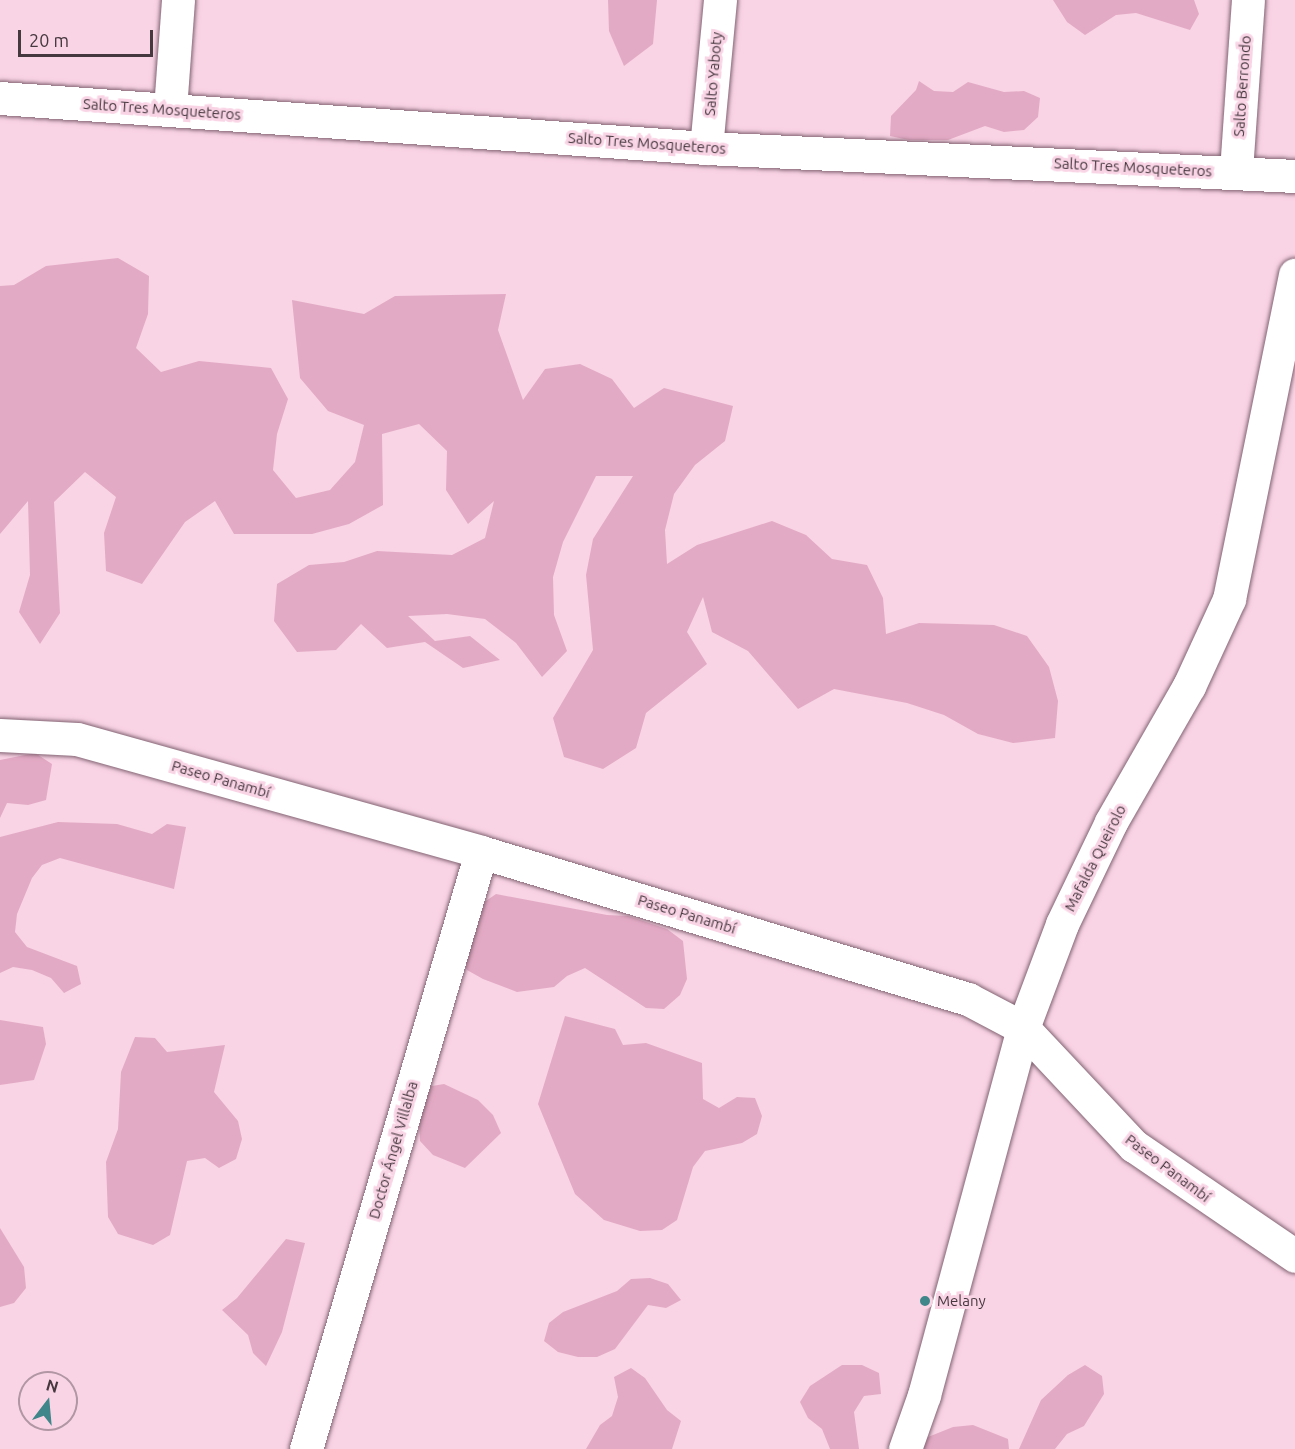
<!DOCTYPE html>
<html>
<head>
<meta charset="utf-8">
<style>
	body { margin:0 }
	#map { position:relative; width:1295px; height:1449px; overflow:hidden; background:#f9d4e5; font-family:Ubuntu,sans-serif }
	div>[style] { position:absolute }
	.green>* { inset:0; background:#e3aac5 }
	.roads { filter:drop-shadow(0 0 2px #826372) drop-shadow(0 0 2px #826372) }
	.minor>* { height:33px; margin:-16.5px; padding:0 16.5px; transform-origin:16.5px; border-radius:16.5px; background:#fff }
	.dots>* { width:16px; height:16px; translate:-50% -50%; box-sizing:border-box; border:3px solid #f9d4e5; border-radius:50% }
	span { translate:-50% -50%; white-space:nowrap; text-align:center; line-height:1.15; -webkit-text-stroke:6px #f9d4e5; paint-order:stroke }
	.street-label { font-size:15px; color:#46383f }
	.poi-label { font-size:15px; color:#46383f }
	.left { translate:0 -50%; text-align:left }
	.north { position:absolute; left:18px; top:1371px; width:60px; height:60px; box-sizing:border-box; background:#f9d4e5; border:2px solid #b196a3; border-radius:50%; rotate:16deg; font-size:16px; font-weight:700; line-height:24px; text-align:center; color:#46383f }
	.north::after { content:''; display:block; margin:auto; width:21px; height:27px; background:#3e8689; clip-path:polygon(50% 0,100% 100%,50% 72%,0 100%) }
	.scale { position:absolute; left:18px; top:30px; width:135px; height:27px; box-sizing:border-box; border:3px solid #46383f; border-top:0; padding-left:8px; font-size:18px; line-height:21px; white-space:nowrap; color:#46383f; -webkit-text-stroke:4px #f9d4e5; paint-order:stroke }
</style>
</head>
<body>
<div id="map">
	<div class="green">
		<i style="clip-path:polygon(608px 0,657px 0,653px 44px,624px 66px,609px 31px)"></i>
		<i style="clip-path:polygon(1053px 0,1194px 0,1199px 14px,1190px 30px,1136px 13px,1116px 15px,1085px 35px,1067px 22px)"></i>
		<i style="clip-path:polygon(919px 81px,934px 91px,953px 92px,968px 82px,1004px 92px,1024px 91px,1040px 98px,1038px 117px,1024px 130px,1004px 132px,985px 126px,948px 140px,909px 140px,890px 136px,891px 116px,916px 90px)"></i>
		<i style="clip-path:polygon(118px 258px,149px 276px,148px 314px,136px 348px,161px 372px,199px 361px,271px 368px,288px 399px,277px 434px,273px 470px,296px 498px,330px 490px,355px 462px,364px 425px,328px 411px,300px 378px,292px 300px,364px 314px,395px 296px,506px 294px,498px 330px,523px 400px,545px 369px,580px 364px,612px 379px,634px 408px,664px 388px,733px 406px,725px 441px,695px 465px,674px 494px,665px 530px,667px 564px,697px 545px,772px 521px,806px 535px,832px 559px,867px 565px,883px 598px,886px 634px,919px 623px,994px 625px,1027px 636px,1049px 667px,1058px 701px,1055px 738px,1013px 743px,978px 734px,944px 715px,907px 703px,834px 689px,798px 709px,748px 651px,712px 632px,703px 597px,687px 632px,707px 664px,646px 713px,636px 748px,603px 769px,564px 757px,553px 718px,593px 650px,586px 575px,593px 539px,633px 476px,596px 476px,563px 542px,553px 577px,554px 615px,567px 651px,542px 677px,516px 643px,485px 619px,447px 614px,408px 616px,435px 641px,470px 636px,500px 660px,463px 668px,425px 642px,387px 648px,361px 624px,336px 650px,297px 652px,274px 621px,277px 584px,309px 565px,344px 562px,377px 551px,452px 555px,485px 538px,494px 501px,468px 524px,446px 490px,447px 451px,419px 424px,382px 434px,383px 505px,349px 524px,312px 534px,234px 534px,215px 501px,185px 522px,142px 584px,106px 571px,104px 533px,116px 497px,85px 472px,54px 502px,60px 613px,40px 644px,19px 612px,30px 575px,28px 501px,0 534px,0 286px,14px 285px,46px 266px)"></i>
		<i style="clip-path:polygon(35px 753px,52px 764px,46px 800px,28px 805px,7px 803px,0 818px,0 760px)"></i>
		<i style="clip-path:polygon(58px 822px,117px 824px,152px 834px,167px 824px,186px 827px,174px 889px,60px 858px,42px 865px,32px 878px,17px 914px,15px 932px,27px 947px,77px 966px,81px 984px,64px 993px,51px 978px,32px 970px,13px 967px,0 973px,0 837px)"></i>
		<i style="clip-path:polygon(496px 894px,607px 915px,628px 916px,667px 929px,683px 941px,687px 979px,680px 995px,664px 1009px,646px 1008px,585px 968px,567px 976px,554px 987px,517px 992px,483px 979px,467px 970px,459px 954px,480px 905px)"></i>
		<i style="clip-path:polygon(565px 1016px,615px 1029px,623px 1045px,646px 1043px,702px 1063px,703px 1099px,719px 1108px,737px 1097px,755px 1098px,762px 1116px,757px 1134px,742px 1143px,705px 1151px,693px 1167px,677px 1220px,662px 1230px,640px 1231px,604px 1220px,575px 1194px,538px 1104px)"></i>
		<i style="clip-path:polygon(0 1020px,43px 1027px,46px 1044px,34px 1080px,0 1085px)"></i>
		<i style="clip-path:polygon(135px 1037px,155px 1038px,167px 1052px,225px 1045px,214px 1092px,238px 1121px,242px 1139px,236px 1159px,219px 1168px,205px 1158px,187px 1161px,170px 1235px,153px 1245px,118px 1234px,108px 1217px,106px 1162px,118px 1129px,121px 1072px)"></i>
		<i style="clip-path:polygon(444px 1084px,478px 1100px,493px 1115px,501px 1133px,465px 1168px,433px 1155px,420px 1141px,419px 1122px,426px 1087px)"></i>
		<i style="clip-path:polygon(0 1228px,24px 1267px,26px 1288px,14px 1303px,0 1307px)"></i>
		<i style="clip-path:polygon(286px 1239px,305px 1243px,282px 1332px,266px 1366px,253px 1353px,248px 1335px,222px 1310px,237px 1298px)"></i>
		<i style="clip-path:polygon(650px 1278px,668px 1284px,681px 1300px,666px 1308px,648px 1305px,615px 1349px,597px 1357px,578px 1357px,558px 1352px,544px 1341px,549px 1323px,563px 1312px,617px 1291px,631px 1279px)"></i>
		<i style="clip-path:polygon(842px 1365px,862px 1365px,879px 1373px,881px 1394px,864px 1396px,854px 1412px,859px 1449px,830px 1449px,822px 1429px,808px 1418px,800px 1402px,810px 1386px)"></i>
		<i style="clip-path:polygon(1085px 1365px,1102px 1376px,1104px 1394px,1084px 1426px,1067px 1434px,1055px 1449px,1019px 1449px,1041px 1400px,1068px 1375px)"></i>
		<i style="clip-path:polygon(631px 1368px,645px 1378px,667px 1410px,681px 1421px,672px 1449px,586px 1449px,600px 1425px,612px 1416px,618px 1397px,614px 1377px)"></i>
		<i style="clip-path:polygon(973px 1425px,1008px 1439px,1009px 1449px,914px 1449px,918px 1441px,953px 1427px)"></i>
	</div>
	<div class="roads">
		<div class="minor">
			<i style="left:0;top:98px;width:708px;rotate:4.05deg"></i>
			<i style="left:706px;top:148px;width:590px;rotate:2.72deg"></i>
			<i style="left:170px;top:109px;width:109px;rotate:-85.8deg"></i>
			<i style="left:706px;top:148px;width:149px;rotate:-84.6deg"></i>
			<i style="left:1236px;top:171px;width:171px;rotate:-86deg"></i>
			<i style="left:0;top:735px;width:77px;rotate:3deg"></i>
			<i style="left:77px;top:739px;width:420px;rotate:15.6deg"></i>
			<i style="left:481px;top:852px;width:509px;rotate:16.8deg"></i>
			<i style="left:968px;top:999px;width:62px;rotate:27.8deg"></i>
			<i style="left:1023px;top:1028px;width:162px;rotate:46.8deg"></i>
			<i style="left:1134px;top:1146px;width:195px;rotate:34.3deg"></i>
			<i style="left:306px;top:1449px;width:622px;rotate:-73.66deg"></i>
			<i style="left:905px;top:1449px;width:57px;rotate:-70.6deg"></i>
			<i style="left:924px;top:1395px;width:380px;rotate:-74.9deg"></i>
			<i style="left:1023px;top:1028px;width:111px;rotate:-69.4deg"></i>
			<i style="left:1062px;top:924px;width:113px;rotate:-64.3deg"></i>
			<i style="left:1111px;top:822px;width:157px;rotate:-60.2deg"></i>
			<i style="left:1189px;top:686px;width:96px;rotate:-65.3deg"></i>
			<i style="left:1229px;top:599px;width:331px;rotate:-78.5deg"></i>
		</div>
	</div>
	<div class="dots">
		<i style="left:925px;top:1301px;background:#3e8689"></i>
	</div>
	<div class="street-label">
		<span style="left:713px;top:74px;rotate:-85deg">Salto Yaboty</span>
		<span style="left:1242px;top:86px;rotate:-86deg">Salto Berrondo</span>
		<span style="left:162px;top:109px;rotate:4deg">Salto Tres Mosqueteros</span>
		<span style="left:647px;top:143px;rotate:4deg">Salto Tres Mosqueteros</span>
		<span style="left:1133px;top:167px;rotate:3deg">Salto Tres Mosqueteros</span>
		<span style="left:221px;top:779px;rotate:16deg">Paseo Panambí</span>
		<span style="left:1095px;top:858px;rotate:-63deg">Mafalda Queirolo</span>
		<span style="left:687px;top:914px;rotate:17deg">Paseo Panambí</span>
		<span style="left:393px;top:1150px;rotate:-74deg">Doctor Ángel Villalba</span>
		<span style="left:1168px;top:1168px;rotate:37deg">Paseo Panambí</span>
	</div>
	<div class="poi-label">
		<span class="left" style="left:937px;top:1301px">Melany</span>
	</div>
	<div class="north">N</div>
	<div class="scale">20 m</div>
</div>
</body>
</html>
